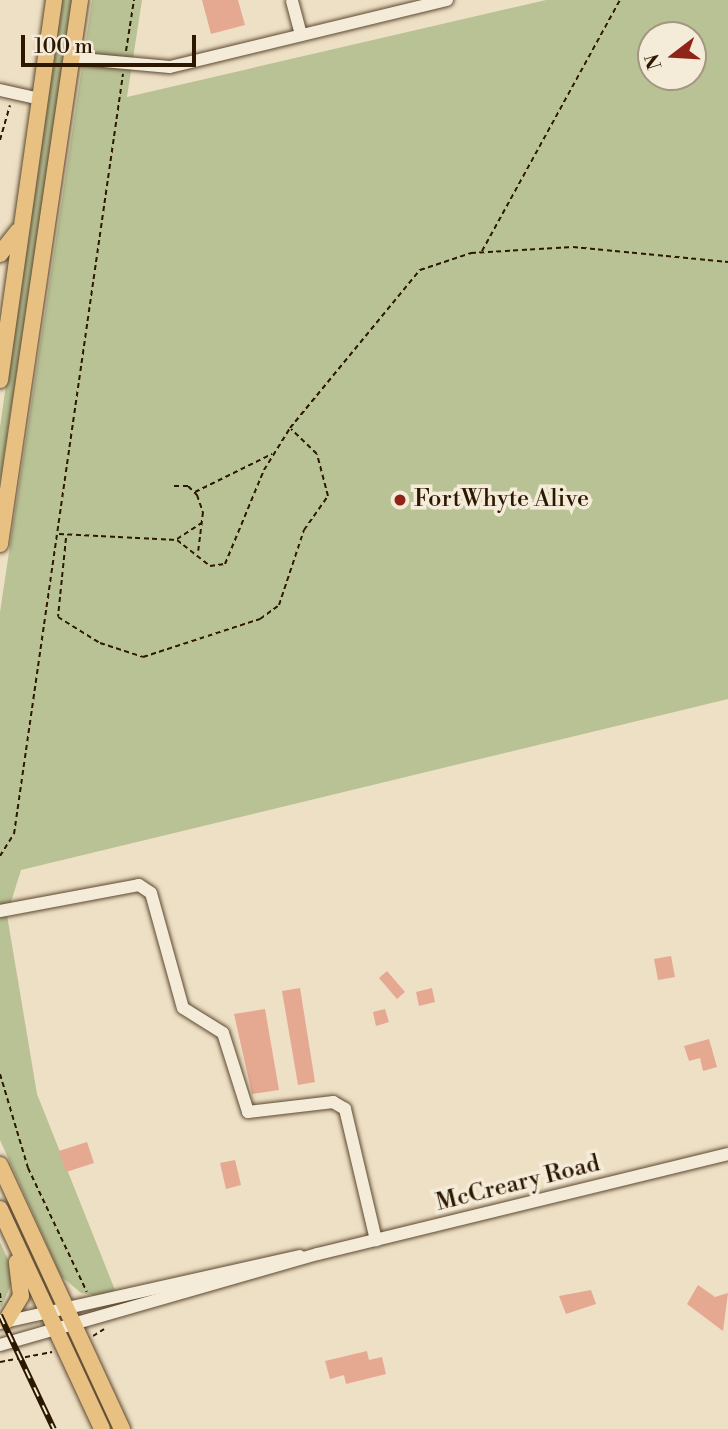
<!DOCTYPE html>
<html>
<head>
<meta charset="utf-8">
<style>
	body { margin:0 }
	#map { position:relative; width:728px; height:1429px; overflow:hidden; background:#eee0c5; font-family:"Libre Bodoni",serif }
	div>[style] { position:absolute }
	.green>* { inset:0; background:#b9c294 }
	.building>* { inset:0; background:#e5a891 }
	.path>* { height:2px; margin-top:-1px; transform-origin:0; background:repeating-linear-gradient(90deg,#2c1700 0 5px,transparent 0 8.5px) }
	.roads { filter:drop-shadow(0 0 2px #5c4931) drop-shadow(0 0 2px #5c4931) }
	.minor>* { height:12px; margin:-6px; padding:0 6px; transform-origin:6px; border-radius:6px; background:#f4ebd9 }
	.major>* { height:16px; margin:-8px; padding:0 8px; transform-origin:8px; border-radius:8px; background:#e7c082 }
	.rail>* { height:6px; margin-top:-3px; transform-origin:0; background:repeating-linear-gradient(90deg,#f4ebd9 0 10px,#2c1700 0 20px); box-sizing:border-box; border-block:2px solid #2c1700 }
	.dots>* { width:19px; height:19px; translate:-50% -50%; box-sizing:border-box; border:4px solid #f4ebd9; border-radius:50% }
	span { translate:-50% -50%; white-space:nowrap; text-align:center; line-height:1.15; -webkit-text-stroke:7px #f4ebd9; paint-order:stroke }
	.poi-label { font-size:24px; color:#2c1700 }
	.left { translate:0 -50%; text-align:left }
	.street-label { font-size:24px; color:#2c1700 }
	.north { position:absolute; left:637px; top:21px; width:70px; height:70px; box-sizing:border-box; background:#f4ebd9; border:2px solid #a49682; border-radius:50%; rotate:253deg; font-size:19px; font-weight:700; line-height:28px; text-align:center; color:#2c1700 }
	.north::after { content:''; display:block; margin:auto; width:24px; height:32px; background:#8f2418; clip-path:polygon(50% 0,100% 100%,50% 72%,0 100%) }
	.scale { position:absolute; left:21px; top:35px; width:175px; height:32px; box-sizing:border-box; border:4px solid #2c1700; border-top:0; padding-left:9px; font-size:21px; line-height:24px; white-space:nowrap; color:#2c1700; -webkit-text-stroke:5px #f4ebd9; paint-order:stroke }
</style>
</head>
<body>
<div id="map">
	<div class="green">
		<i style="clip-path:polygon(61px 0,74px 0,0 481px,0 427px)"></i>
		<i style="clip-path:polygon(evenodd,92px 0,142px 0,127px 97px,546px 0,728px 0,728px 699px,21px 870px,7px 915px,37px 1094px,115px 1290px,98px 1296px,81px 1293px,61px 1276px,0 1140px,0 612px,92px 0,651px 35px,693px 35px,693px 77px,651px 77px,651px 35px)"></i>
		<i style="clip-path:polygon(0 1242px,15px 1275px,1px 1308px,0 1305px)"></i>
	</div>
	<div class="building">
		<i style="clip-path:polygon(202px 0,238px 0,245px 25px,211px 34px)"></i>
		<i style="clip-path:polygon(671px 956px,675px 977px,658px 980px,654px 959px)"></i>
		<i style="clip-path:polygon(387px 971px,405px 992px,397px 999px,379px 978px)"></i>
		<i style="clip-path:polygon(300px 988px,315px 1082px,298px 1085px,282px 991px)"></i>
		<i style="clip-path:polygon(432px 988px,435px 1002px,419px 1006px,416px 992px)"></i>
		<i style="clip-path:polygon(265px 1009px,279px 1090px,252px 1094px,234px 1014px)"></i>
		<i style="clip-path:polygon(385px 1009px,389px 1022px,376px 1026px,373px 1012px)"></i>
		<i style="clip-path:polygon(709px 1039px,717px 1067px,703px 1071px,700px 1058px,689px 1061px,684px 1046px)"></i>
		<i style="clip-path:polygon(87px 1142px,94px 1163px,66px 1172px,59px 1151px)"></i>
		<i style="clip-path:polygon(235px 1160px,241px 1185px,226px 1189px,220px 1163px)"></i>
		<i style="clip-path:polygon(698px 1285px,715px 1297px,728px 1293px,723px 1331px,687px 1304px)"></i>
		<i style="clip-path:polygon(591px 1290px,596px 1304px,566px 1314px,559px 1296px)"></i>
		<i style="clip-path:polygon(367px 1351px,369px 1360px,382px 1357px,386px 1374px,346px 1384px,344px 1375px,330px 1379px,325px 1361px)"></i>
	</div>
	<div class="path">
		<i style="left:126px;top:51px;width:52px;rotate:-81.1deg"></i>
		<i style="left:0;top:140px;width:36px;rotate:-74deg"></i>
		<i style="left:482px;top:251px;width:286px;rotate:-61.2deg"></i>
		<i style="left:174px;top:486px;width:14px"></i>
		<i style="left:188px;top:486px;width:13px;rotate:45deg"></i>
		<i style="left:197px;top:495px;width:18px;rotate:71deg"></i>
		<i style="left:203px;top:512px;width:39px;rotate:97deg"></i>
		<i style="left:195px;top:492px;width:86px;rotate:-26.3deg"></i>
		<i style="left:59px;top:534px;width:118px;rotate:2.9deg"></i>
		<i style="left:177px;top:540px;width:42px;rotate:38.2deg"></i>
		<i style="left:210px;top:566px;width:15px;rotate:-8deg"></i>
		<i style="left:225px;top:564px;width:102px;rotate:-67.5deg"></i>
		<i style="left:264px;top:470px;width:49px;rotate:-58.2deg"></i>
		<i style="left:290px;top:428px;width:205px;rotate:-50.6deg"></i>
		<i style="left:420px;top:270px;width:54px;rotate:-18.4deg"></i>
		<i style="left:471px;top:253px;width:102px;rotate:-3.4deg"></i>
		<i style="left:573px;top:247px;width:156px;rotate:5.5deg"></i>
		<i style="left:66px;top:538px;width:79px;rotate:95.8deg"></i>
		<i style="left:58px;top:617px;width:49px;rotate:31.8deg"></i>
		<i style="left:100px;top:643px;width:45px;rotate:18deg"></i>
		<i style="left:143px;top:657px;width:123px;rotate:-18deg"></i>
		<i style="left:260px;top:619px;width:24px;rotate:-36deg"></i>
		<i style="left:279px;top:605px;width:79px;rotate:-71.6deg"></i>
		<i style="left:304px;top:530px;width:42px;rotate:-54.8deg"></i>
		<i style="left:328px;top:496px;width:43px;rotate:-104.7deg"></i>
		<i style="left:317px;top:454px;width:36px;rotate:-136deg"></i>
		<i style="left:177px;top:539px;width:30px;rotate:-33deg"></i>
		<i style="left:0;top:856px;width:26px;rotate:-58deg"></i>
		<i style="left:14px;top:834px;width:768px;rotate:-81.84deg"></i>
		<i style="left:0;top:1074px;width:98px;rotate:73.4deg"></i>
		<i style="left:28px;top:1168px;width:137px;rotate:64.6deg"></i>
		<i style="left:0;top:1293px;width:9px;rotate:84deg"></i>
		<i style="left:93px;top:1336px;width:13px;rotate:-32deg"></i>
		<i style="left:0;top:1362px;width:53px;rotate:-10.9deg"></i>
	</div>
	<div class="roads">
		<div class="minor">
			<i style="left:292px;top:1px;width:35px;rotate:75deg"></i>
			<i style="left:71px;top:58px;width:99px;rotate:5.2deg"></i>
			<i style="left:170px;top:67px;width:285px;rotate:-13.6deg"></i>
			<i style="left:0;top:90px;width:41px;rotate:12.7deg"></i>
			<i style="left:0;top:911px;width:141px;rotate:-10.6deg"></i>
			<i style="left:139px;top:885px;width:14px;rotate:34deg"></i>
			<i style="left:151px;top:893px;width:119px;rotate:74.5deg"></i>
			<i style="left:183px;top:1008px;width:47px;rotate:32deg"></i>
			<i style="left:223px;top:1033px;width:83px;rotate:72.4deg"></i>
			<i style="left:248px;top:1112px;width:86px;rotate:-6.7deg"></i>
			<i style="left:333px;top:1102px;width:14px;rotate:30deg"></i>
			<i style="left:345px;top:1109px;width:135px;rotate:76.7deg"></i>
			<i style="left:0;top:1323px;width:307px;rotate:-12.6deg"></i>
			<i style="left:0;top:1345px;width:331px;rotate:-16deg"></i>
			<i style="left:318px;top:1254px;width:422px;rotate:-13.7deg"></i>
		</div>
		<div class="major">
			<i style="left:0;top:254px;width:29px;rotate:-52deg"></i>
			<i style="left:0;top:380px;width:384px;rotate:-81.9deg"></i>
			<i style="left:0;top:544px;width:550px;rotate:-81.63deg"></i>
			<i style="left:0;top:1165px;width:291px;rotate:65.2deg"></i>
			<i style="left:0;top:1209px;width:242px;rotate:65.1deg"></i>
			<i style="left:6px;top:1321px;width:29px;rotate:-59deg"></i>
			<i style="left:21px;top:1296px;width:34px;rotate:-97deg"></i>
		</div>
	</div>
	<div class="rail">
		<i style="left:0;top:1315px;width:126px;rotate:64.7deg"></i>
	</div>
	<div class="dots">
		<i style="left:400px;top:500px;background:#8f2418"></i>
	</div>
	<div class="poi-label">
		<span class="left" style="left:414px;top:500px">FortWhyte Alive</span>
	</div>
	<div class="street-label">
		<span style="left:518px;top:1184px;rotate:-14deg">McCreary Road</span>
	</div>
	<div class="north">N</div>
	<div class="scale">100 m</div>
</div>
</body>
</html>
